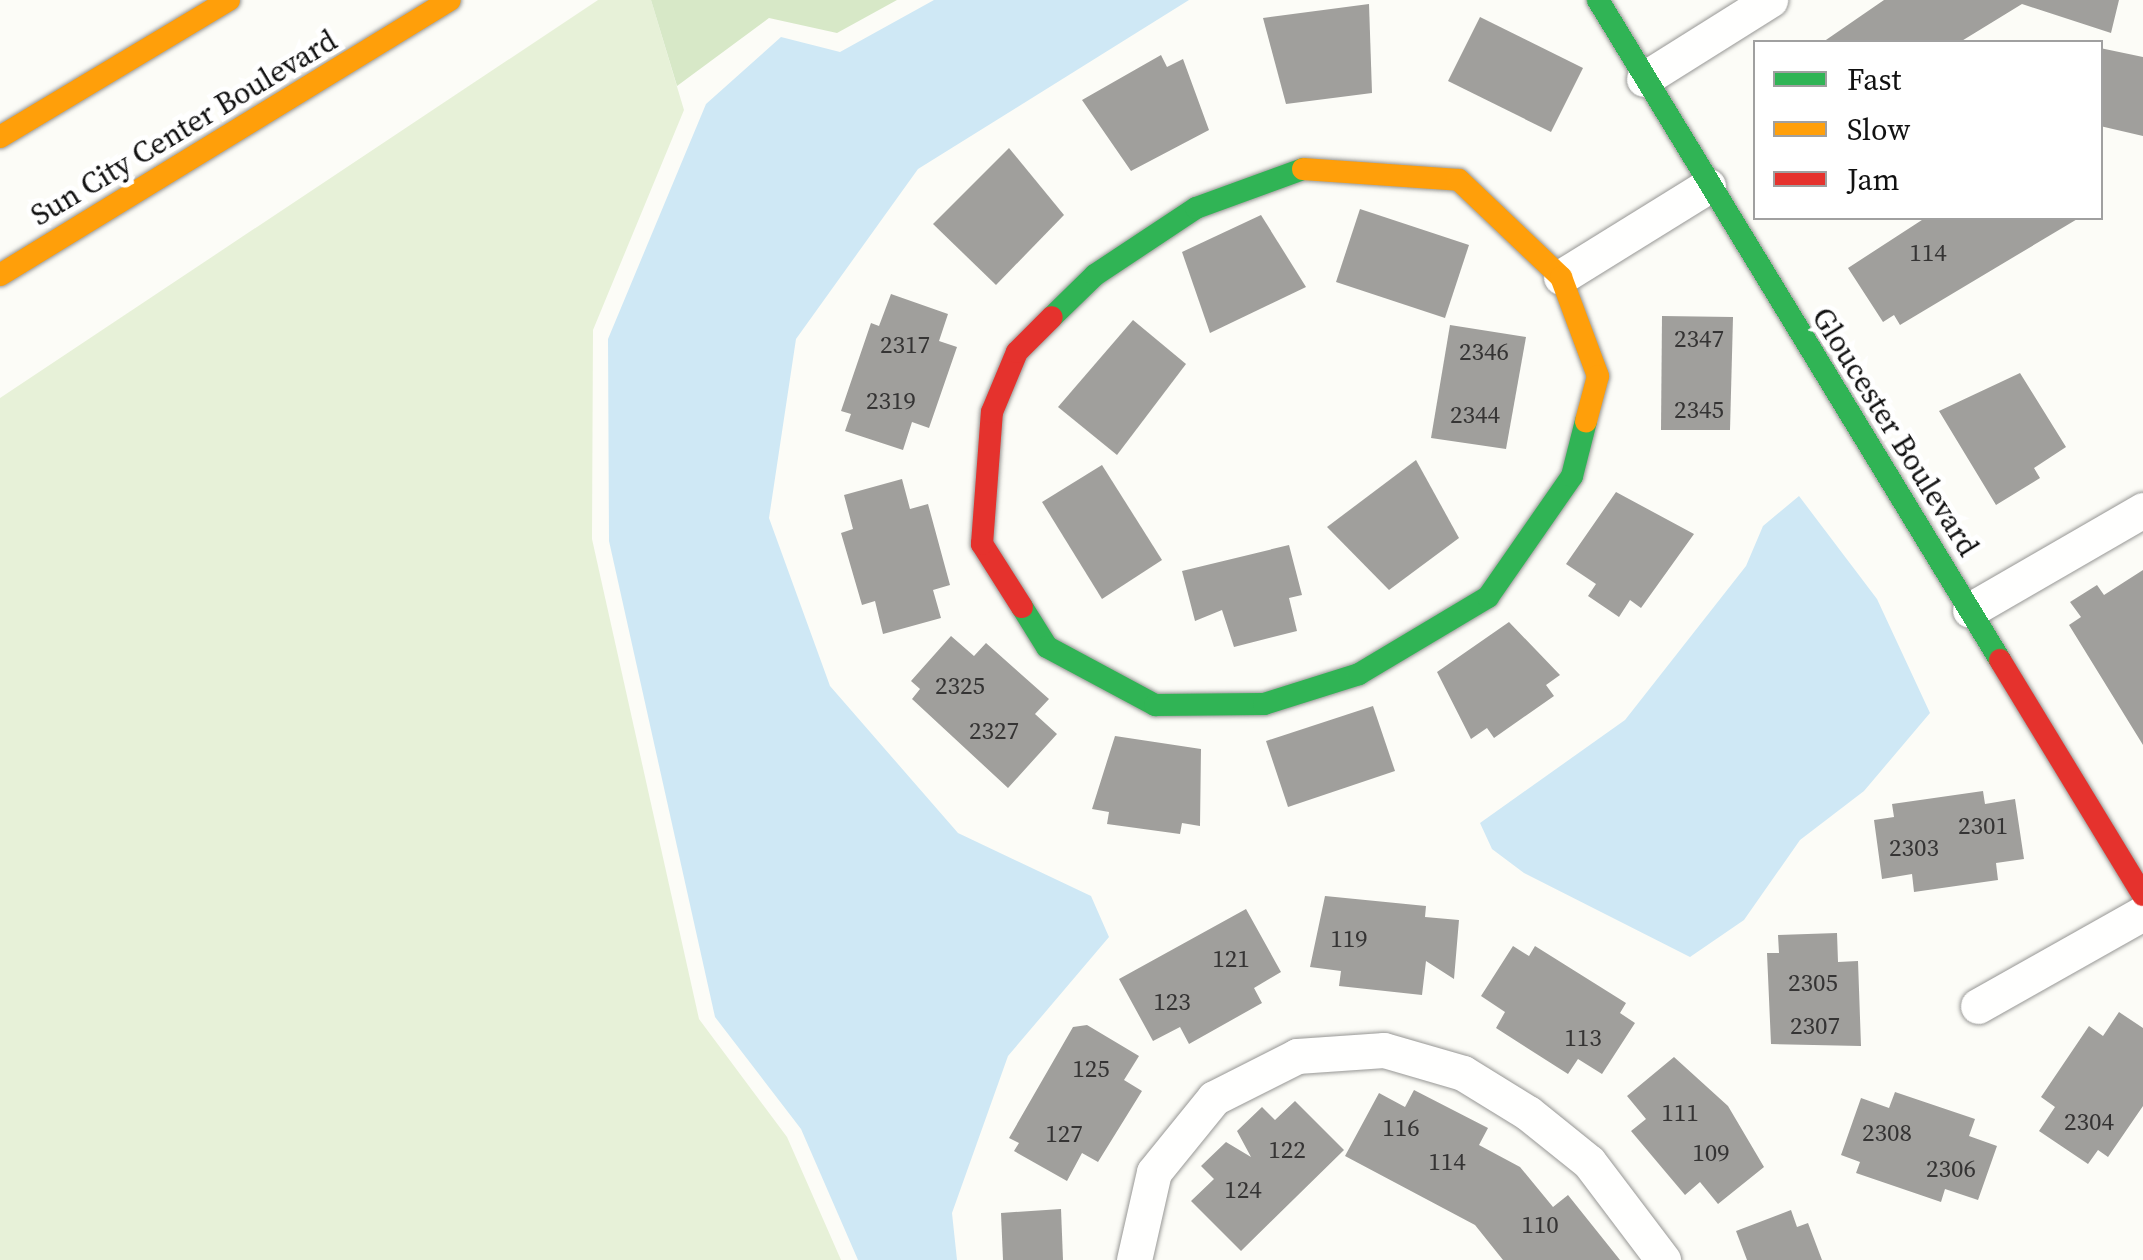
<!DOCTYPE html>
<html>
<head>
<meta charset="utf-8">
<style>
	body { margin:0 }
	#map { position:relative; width:2143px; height:1260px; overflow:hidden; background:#fcfcf7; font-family:"Source Serif 4",serif }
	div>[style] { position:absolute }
	.green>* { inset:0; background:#e7f1d8 }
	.forest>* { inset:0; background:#d7e8c7 }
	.water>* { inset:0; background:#cfe8f5 }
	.building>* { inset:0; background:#a09f9c }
	.roads { filter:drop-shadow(0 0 2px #979795) drop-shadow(0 0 2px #979795) }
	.street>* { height:35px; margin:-17.5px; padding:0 17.5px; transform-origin:17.5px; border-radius:17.5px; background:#fffffe }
	.fast>* { height:22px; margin:-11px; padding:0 11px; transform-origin:11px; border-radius:11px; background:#30b455 }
	.slow>* { height:22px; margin:-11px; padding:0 11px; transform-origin:11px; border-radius:11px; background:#ff9f0a }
	.jam>* { height:22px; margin:-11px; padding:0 11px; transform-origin:11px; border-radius:11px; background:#e5322d }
	span { translate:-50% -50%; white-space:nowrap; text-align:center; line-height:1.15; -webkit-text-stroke:10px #fff; paint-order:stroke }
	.number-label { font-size:25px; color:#353434 }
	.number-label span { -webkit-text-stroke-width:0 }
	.street-label { font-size:30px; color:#111 }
	.legend { position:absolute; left:1753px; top:40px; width:350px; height:180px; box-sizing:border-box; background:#fff; border:2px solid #a0a0a0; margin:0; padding:12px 18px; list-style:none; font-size:30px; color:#111 }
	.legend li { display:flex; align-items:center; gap:20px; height:50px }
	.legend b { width:50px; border:2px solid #a0a0a0 }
</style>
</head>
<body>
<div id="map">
	<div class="green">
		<i style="clip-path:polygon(598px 0,651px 0,684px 110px,593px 330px,592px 539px,699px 1019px,787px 1137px,841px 1260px,0 1260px,0 398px)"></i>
	</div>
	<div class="forest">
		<i style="clip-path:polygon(651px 0,897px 0,837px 33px,769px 18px,677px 86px)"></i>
	</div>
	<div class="water">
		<i style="clip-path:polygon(934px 0,1189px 0,918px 169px,796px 339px,769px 518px,830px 686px,958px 833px,1091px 896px,1109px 937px,1008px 1056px,952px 1213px,957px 1260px,858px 1260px,801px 1129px,715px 1017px,609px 541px,608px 339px,706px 104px,781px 37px,840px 52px)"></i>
		<i style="clip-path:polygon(1799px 496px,1877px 599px,1930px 713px,1864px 791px,1800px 840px,1744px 920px,1690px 957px,1524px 873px,1492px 849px,1480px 823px,1625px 720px,1746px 566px,1763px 526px)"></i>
	</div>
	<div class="building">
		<i style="clip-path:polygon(1884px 0,2119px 0,2111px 33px,2022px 4px,1960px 42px,1823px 42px)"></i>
		<i style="clip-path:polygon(1369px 4px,1372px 93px,1286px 104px,1263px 18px)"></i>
		<i style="clip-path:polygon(1480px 17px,1583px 68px,1551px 132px,1448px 81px)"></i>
		<i style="clip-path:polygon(2100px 48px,2143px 57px,2143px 136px,2100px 126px)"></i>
		<i style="clip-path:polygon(1161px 55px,1167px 67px,1183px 59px,1209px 130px,1131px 171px,1082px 100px)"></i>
		<i style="clip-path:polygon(1009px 148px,1064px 215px,996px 285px,933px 224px)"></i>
		<i style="clip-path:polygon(1360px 209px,1469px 245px,1445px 318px,1336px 282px)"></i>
		<i style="clip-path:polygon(1261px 215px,1306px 287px,1210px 333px,1182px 252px)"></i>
		<i style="clip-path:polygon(1925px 218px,2079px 218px,1900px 325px,1894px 315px,1883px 322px,1848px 268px)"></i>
		<i style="clip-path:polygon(891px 294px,948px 314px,939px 341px,957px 347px,929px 428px,912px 422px,903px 450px,845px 431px,851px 414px,841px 411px,871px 323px,879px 326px)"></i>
		<i style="clip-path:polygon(1662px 316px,1733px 317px,1730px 430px,1661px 430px)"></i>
		<i style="clip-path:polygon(1133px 320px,1186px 364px,1117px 455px,1058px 407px)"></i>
		<i style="clip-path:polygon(1450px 325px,1526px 337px,1506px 449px,1431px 438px)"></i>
		<i style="clip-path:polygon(2020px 373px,2066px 447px,2034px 468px,2040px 478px,1996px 505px,1939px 411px)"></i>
		<i style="clip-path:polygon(1416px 460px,1459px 538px,1389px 590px,1327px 527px)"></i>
		<i style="clip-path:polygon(1102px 465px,1162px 560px,1102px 599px,1042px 502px)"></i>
		<i style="clip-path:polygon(902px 479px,910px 509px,928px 504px,950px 585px,933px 590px,941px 618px,883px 634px,875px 601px,862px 605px,841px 533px,853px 529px,844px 495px)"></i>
		<i style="clip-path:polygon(1616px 492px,1694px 534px,1641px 608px,1630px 600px,1619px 617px,1588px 596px,1596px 584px,1566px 564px)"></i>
		<i style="clip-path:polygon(1289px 545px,1302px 595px,1289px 598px,1297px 631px,1234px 647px,1222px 610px,1195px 621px,1182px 571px)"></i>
		<i style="clip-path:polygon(2143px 570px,2143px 745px,2069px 625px,2081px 617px,2070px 602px,2097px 585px,2104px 595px)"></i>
		<i style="clip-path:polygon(1509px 622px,1560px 675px,1546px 685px,1554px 696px,1494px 738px,1487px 728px,1471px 739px,1437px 672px)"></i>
		<i style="clip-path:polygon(951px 636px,974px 656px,986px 643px,1049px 699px,1035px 714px,1057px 734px,1008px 788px,912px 699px,920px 689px,911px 681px)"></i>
		<i style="clip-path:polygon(1373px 706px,1395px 771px,1288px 807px,1266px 741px)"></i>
		<i style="clip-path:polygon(1115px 736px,1201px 749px,1200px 826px,1182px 823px,1180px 834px,1107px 824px,1109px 812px,1092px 809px)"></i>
		<i style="clip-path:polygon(1983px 791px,1985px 804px,2015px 799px,2024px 859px,1996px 863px,1998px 880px,1914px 892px,1912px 874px,1882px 879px,1874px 820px,1894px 817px,1892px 804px)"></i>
		<i style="clip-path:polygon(1325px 896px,1426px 906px,1425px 917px,1459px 920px,1454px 979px,1426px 961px,1422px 995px,1339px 986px,1341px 971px,1310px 967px)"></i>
		<i style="clip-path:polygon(1246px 909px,1281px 972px,1254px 988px,1262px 1003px,1189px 1044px,1180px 1027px,1153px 1041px,1119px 979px)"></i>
		<i style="clip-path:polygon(1837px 933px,1838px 962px,1858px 961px,1861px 1046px,1771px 1044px,1767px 953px,1779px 953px,1778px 935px)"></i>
		<i style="clip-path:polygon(1513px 946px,1529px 956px,1535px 946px,1626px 1003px,1620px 1013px,1635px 1023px,1602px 1074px,1578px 1059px,1568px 1074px,1496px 1028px,1505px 1012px,1481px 996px)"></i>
		<i style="clip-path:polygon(2119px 1012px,2143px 1028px,2143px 1106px,2108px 1157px,2098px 1150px,2088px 1164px,2039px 1131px,2055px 1107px,2041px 1097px,2089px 1026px,2103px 1036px)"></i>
		<i style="clip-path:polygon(1087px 1025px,1139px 1056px,1124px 1080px,1142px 1091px,1098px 1162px,1082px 1153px,1067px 1181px,1014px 1151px,1019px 1143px,1009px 1138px,1073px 1027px)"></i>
		<i style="clip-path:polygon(1674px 1057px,1728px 1106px,1764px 1167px,1718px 1204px,1700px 1182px,1685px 1195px,1631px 1131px,1646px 1119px,1627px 1096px)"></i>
		<i style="clip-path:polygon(1414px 1090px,1488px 1128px,1479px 1145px,1520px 1167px,1553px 1207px,1568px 1195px,1620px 1260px,1503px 1260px,1475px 1225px,1345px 1156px,1379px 1093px,1405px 1107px)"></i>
		<i style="clip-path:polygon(1895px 1092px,1975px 1119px,1969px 1136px,1997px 1146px,1978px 1200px,1945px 1189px,1941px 1202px,1856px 1173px,1860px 1162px,1841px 1155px,1861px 1098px,1889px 1108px)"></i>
		<i style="clip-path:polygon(1295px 1101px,1344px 1150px,1241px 1251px,1191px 1201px,1214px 1179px,1201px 1166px,1226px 1142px,1251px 1157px,1237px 1131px,1262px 1107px,1275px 1120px)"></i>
		<i style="clip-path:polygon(1061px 1209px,1063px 1260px,1003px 1260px,1001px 1213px)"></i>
		<i style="clip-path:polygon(1791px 1210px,1797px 1227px,1808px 1223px,1822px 1260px,1747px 1260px,1736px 1231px)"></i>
	</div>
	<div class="roads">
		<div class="street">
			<i style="left:1644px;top:79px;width:149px;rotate:-32.1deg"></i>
			<i style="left:1561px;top:277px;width:173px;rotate:-31.8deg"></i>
			<i style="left:1970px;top:610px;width:200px;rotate:-30deg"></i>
			<i style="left:1978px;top:1006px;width:189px;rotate:-29.4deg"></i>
			<i style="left:1134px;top:1260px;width:90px;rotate:-77.2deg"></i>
			<i style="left:1154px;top:1172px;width:95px;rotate:-51deg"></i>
			<i style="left:1214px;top:1098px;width:93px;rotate:-26.8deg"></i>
			<i style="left:1297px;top:1056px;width:87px;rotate:-3.9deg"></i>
			<i style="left:1384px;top:1050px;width:82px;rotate:16.2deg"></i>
			<i style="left:1463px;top:1073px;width:76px;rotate:31.6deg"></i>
			<i style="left:1528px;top:1113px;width:78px;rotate:38.8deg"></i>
			<i style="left:1589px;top:1162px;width:123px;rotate:52.9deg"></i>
		</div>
		<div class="fast">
			<i style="left:1598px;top:0;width:773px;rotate:58.65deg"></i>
			<i style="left:1052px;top:317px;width:60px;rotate:-44.3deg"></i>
			<i style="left:1095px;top:275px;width:121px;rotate:-33.6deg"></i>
			<i style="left:1196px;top:208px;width:114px;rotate:-20deg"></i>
			<i style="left:1022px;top:607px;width:47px;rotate:58deg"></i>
			<i style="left:1047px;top:647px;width:123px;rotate:28.2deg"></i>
			<i style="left:1155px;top:705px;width:109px;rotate:-0.5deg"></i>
			<i style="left:1264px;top:704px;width:100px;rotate:-17.5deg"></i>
			<i style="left:1359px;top:674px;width:150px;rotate:-30.8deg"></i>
			<i style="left:1488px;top:597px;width:147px;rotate:-55.2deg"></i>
			<i style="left:1572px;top:476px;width:57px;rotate:-75.7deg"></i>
		</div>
		<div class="slow">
			<i style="left:0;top:137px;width:267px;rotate:-30.9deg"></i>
			<i style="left:1303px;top:169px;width:156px;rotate:4deg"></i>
			<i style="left:1459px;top:180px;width:141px;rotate:43.6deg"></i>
			<i style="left:1561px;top:277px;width:106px;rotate:69.5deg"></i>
			<i style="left:1598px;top:376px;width:47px;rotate:104.9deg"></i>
			<i style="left:0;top:275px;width:527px;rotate:-31.43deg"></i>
		</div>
		<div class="jam">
			<i style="left:1022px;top:607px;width:75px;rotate:-122.4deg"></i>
			<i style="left:982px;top:544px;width:132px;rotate:-85.7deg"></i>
			<i style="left:992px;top:412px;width:65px;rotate:-67.4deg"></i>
			<i style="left:1017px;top:352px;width:49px;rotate:-45deg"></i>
			<i style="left:2000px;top:660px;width:275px;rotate:58.7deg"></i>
		</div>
	</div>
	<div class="number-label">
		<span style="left:1928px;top:252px">114</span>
		<span style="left:1699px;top:338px">2347</span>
		<span style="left:905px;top:344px">2317</span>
		<span style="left:1484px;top:351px">2346</span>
		<span style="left:891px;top:400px">2319</span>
		<span style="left:1699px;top:409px">2345</span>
		<span style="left:1475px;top:414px">2344</span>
		<span style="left:960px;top:685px">2325</span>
		<span style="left:994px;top:730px">2327</span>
		<span style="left:1983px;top:825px">2301</span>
		<span style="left:1914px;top:847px">2303</span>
		<span style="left:1349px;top:938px">119</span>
		<span style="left:1231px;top:958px">121</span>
		<span style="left:1813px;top:982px">2305</span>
		<span style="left:1172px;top:1001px">123</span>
		<span style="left:1815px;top:1025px">2307</span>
		<span style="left:1583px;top:1037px">113</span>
		<span style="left:1091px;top:1068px">125</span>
		<span style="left:1680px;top:1112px">111</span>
		<span style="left:2089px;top:1121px">2304</span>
		<span style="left:1401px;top:1127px">116</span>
		<span style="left:1887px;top:1132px">2308</span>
		<span style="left:1064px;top:1133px">127</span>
		<span style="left:1287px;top:1149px">122</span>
		<span style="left:1711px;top:1152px">109</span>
		<span style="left:1447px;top:1161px">114</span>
		<span style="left:1951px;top:1168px">2306</span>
		<span style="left:1243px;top:1189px">124</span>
		<span style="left:1540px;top:1224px">110</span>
	</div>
	<div class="street-label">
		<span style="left:184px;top:128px;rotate:-31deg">Sun City Center Boulevard</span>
		<span style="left:1895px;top:432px;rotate:58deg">Gloucester Boulevard</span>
	</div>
	<ul class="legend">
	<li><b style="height:12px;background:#30b455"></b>Fast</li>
	<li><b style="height:12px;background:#ff9f0a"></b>Slow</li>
	<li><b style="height:12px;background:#e5322d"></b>Jam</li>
	</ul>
</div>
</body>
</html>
